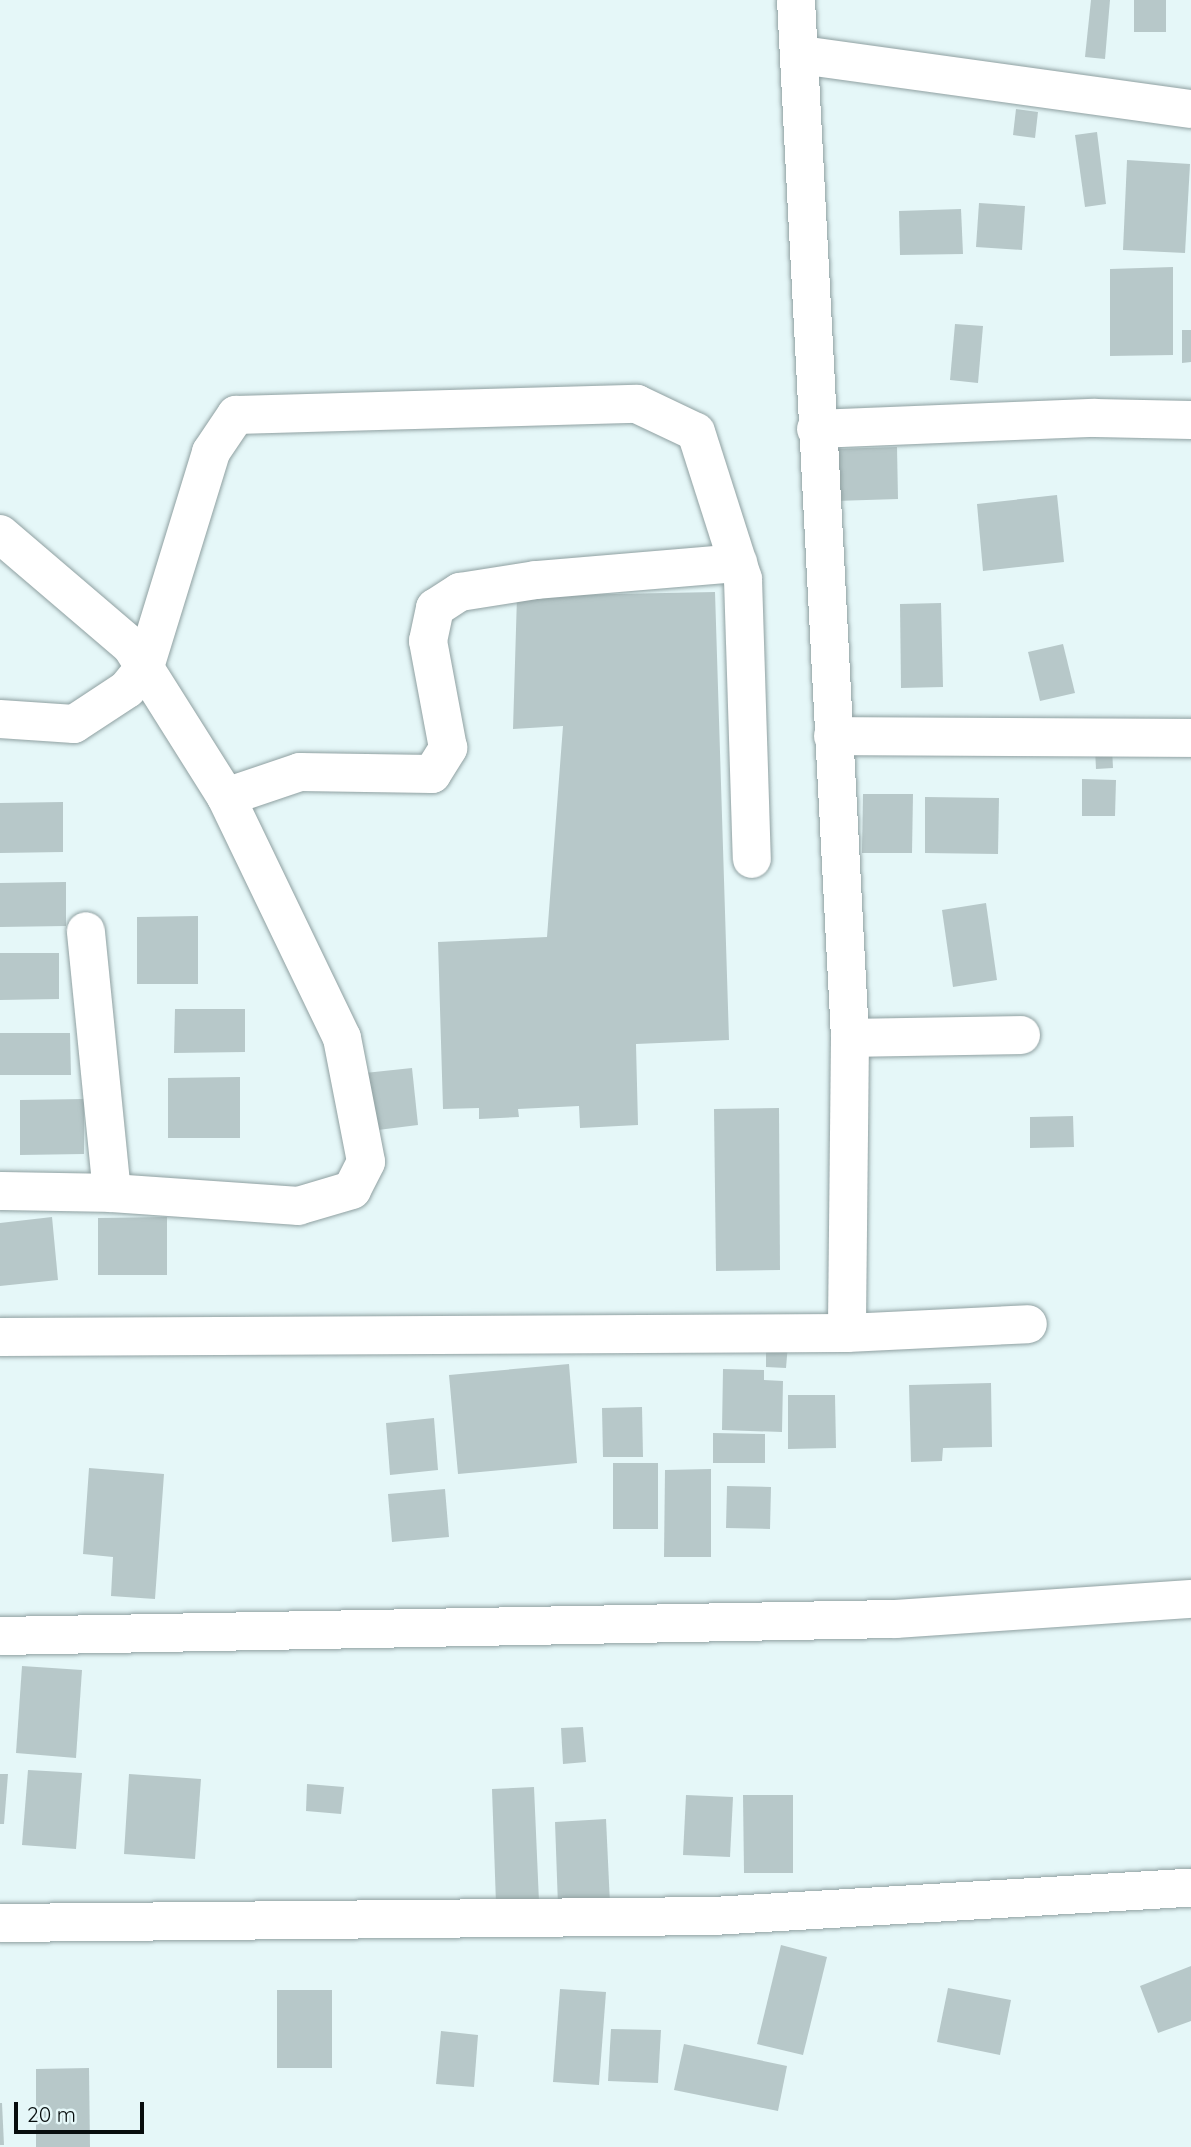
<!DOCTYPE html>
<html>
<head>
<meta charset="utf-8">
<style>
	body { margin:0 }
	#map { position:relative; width:1191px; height:2147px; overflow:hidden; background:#e5f7f8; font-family:Quicksand,sans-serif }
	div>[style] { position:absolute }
	.building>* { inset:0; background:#b7c8c9 }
	.roads { filter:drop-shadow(0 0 2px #8fa0a1) drop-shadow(0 0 2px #8fa0a1) }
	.minor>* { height:38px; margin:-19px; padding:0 19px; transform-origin:19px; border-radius:19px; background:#fff }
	span { translate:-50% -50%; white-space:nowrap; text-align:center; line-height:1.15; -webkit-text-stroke:5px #e5f7f8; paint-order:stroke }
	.scale { position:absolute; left:14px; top:2102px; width:130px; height:32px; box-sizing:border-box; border:4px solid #070d0d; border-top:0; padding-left:9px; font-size:21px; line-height:24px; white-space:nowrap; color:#070d0d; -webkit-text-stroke:5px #e5f7f8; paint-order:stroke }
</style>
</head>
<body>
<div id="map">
	<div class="building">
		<i style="clip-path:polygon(1091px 0,1110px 0,1105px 59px,1085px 57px)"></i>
		<i style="clip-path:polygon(1134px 0,1166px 0,1166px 32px,1134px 32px)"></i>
		<i style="clip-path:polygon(1016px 109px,1038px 112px,1035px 138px,1013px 135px)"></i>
		<i style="clip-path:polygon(1097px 132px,1106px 204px,1085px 207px,1075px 135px)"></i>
		<i style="clip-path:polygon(1127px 160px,1190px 164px,1185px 253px,1123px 250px)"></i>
		<i style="clip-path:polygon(979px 203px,1025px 206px,1022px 250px,976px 247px)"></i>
		<i style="clip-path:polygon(961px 209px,963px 254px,900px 255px,899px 211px)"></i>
		<i style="clip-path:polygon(1173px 267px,1173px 355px,1110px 356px,1110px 269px)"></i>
		<i style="clip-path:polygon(955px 324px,983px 326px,978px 383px,950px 380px)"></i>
		<i style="clip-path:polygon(1182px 330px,1191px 330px,1191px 362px,1182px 363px)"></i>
		<i style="clip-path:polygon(897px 447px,898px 499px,835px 501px,834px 449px)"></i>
		<i style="clip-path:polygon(1057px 495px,1064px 562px,983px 571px,977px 504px)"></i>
		<i style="clip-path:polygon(715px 592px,729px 1040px,636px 1044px,638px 1125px,580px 1128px,579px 1106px,518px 1109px,519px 1117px,479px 1119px,479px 1108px,443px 1109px,438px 942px,547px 937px,563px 726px,513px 729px,517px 596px)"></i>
		<i style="clip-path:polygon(941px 603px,943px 687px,901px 688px,900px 604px)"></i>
		<i style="clip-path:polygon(1063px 644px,1075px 693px,1040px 701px,1028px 652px)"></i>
		<i style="clip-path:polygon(1112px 748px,1113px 768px,1096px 769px,1095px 749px)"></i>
		<i style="clip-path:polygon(1082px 779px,1116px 780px,1115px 816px,1082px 816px)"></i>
		<i style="clip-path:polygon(863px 794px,913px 794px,912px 853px,862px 853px)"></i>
		<i style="clip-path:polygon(925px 797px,999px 798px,998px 854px,925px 853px)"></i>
		<i style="clip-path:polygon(63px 802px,63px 852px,0 853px,0 803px)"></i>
		<i style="clip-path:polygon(66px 882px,66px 926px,0 927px,0 883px)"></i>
		<i style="clip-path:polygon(986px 903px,997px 980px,953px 987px,942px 910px)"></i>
		<i style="clip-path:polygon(198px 916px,198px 984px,137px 984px,137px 917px)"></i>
		<i style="clip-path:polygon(0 953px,59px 953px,59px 999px,0 1000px)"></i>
		<i style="clip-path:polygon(175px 1009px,245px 1009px,245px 1052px,174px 1053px)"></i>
		<i style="clip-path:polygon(0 1033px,70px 1033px,71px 1075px,0 1075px)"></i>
		<i style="clip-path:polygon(412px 1068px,418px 1125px,370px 1131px,365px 1073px)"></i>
		<i style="clip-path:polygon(240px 1077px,240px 1138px,168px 1138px,168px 1078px)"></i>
		<i style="clip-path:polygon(84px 1099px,84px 1154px,20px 1155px,20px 1100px)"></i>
		<i style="clip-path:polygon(779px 1108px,780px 1270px,716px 1271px,714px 1109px)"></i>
		<i style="clip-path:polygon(1073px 1116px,1074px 1147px,1030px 1148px,1030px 1117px)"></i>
		<i style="clip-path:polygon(52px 1217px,58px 1280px,0 1286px,0 1223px)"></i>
		<i style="clip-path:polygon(167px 1217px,167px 1275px,98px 1275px,98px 1218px)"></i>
		<i style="clip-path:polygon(766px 1344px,788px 1344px,786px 1368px,766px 1367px)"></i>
		<i style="clip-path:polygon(569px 1364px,577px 1463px,458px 1474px,449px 1375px)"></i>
		<i style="clip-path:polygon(723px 1369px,764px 1370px,764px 1380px,783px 1381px,782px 1432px,722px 1430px)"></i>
		<i style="clip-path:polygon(991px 1383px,992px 1447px,943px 1448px,942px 1461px,911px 1462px,909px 1385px)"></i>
		<i style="clip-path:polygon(788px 1395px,835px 1395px,836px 1448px,788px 1449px)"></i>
		<i style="clip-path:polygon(642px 1407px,643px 1457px,603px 1457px,602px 1408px)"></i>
		<i style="clip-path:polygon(434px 1418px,438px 1470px,390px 1475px,386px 1423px)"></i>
		<i style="clip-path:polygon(713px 1433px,765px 1434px,765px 1463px,713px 1463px)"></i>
		<i style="clip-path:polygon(613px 1463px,658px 1463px,658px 1529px,613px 1529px)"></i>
		<i style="clip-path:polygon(89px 1468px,164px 1474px,155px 1599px,111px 1596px,113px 1557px,83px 1554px)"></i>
		<i style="clip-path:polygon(711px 1469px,711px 1557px,664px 1557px,665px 1470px)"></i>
		<i style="clip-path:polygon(727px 1486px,771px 1487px,770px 1529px,726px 1528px)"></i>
		<i style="clip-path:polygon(445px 1489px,449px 1537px,392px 1542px,388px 1494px)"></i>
		<i style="clip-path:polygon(22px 1666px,82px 1670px,76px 1758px,16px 1753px)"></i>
		<i style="clip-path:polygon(583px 1727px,586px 1762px,563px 1764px,561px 1728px)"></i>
		<i style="clip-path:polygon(28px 1770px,82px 1773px,76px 1849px,22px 1845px)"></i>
		<i style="clip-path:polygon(0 1774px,8px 1774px,4px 1824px,0 1824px)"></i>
		<i style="clip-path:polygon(129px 1774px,201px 1779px,195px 1859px,124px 1854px)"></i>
		<i style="clip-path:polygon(307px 1784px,344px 1787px,341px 1814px,306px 1811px)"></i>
		<i style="clip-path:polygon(534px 1787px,539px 1902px,496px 1904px,492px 1789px)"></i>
		<i style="clip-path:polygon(686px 1795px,733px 1797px,730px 1857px,683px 1855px)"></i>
		<i style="clip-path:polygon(743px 1795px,793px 1795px,793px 1873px,744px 1873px)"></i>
		<i style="clip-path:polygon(606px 1819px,610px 1904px,558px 1906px,555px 1822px)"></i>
		<i style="clip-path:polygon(781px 1945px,827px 1957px,803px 2055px,757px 2044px)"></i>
		<i style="clip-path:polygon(1191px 1966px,1191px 2021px,1158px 2033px,1140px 1986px)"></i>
		<i style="clip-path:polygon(948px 1988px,1011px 2000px,1000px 2055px,937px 2042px)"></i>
		<i style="clip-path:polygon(560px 1989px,606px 1992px,599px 2085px,553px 2082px)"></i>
		<i style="clip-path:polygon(277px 1990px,332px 1990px,332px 2068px,277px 2068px)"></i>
		<i style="clip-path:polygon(611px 2029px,661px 2030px,658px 2083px,608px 2081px)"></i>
		<i style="clip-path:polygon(441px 2031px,478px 2035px,474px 2087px,436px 2084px)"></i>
		<i style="clip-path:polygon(684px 2044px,787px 2066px,778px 2111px,674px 2090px)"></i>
		<i style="clip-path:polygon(89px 2068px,90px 2147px,36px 2147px,36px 2069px)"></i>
		<i style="clip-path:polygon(0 2103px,2px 2103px,4px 2145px,0 2145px)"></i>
	</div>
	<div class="roads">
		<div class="minor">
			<i style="left:796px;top:0;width:1039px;rotate:87.02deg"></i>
			<i style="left:850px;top:1038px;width:295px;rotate:90.6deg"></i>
			<i style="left:801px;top:55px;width:394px;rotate:7.9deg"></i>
			<i style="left:816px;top:429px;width:279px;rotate:-2.3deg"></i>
			<i style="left:1095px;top:418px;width:96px;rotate:1.2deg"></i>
			<i style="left:0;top:534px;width:172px;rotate:40.5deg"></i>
			<i style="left:131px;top:646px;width:178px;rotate:57.8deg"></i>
			<i style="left:226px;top:797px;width:267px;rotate:64.3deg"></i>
			<i style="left:342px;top:1038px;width:126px;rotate:79deg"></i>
			<i style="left:366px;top:1162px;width:31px;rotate:117deg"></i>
			<i style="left:352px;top:1190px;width:56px;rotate:163.5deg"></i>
			<i style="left:298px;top:1206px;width:186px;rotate:-176deg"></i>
			<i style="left:112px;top:1193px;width:263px;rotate:-95.7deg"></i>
			<i style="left:0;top:719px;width:74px;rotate:3.9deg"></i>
			<i style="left:74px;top:724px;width:64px;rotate:-33.4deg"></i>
			<i style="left:127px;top:689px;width:28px;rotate:-51deg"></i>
			<i style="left:145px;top:667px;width:225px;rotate:-72.9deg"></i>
			<i style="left:211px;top:452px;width:45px;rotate:-56deg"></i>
			<i style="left:236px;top:415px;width:401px;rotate:-1.6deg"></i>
			<i style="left:637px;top:404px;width:65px;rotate:25.4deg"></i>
			<i style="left:696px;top:432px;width:154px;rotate:72.3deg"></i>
			<i style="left:743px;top:579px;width:280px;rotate:88.2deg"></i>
			<i style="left:833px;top:736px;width:358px;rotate:0.3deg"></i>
			<i style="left:226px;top:797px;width:78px;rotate:-18.7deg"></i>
			<i style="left:300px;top:772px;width:132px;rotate:0.9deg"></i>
			<i style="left:432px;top:774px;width:31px;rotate:-58deg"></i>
			<i style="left:448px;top:748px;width:109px;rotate:-100.6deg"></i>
			<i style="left:428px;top:641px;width:34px;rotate:-78deg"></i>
			<i style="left:435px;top:608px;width:30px;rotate:-33deg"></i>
			<i style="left:460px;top:592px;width:77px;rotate:-9deg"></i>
			<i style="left:536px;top:580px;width:203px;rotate:-4.8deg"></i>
			<i style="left:850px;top:1038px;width:171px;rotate:-1deg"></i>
			<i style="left:0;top:1191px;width:112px;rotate:1deg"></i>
			<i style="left:0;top:1337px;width:847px;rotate:-0.27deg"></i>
			<i style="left:847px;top:1333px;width:181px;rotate:-2.8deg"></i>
			<i style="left:0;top:1636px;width:896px;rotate:-1.09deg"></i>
			<i style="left:896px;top:1619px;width:296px;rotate:-3.9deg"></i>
			<i style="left:0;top:1923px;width:713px;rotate:-0.56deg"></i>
			<i style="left:713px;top:1916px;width:479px;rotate:-3.4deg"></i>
		</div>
	</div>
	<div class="scale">20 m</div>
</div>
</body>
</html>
